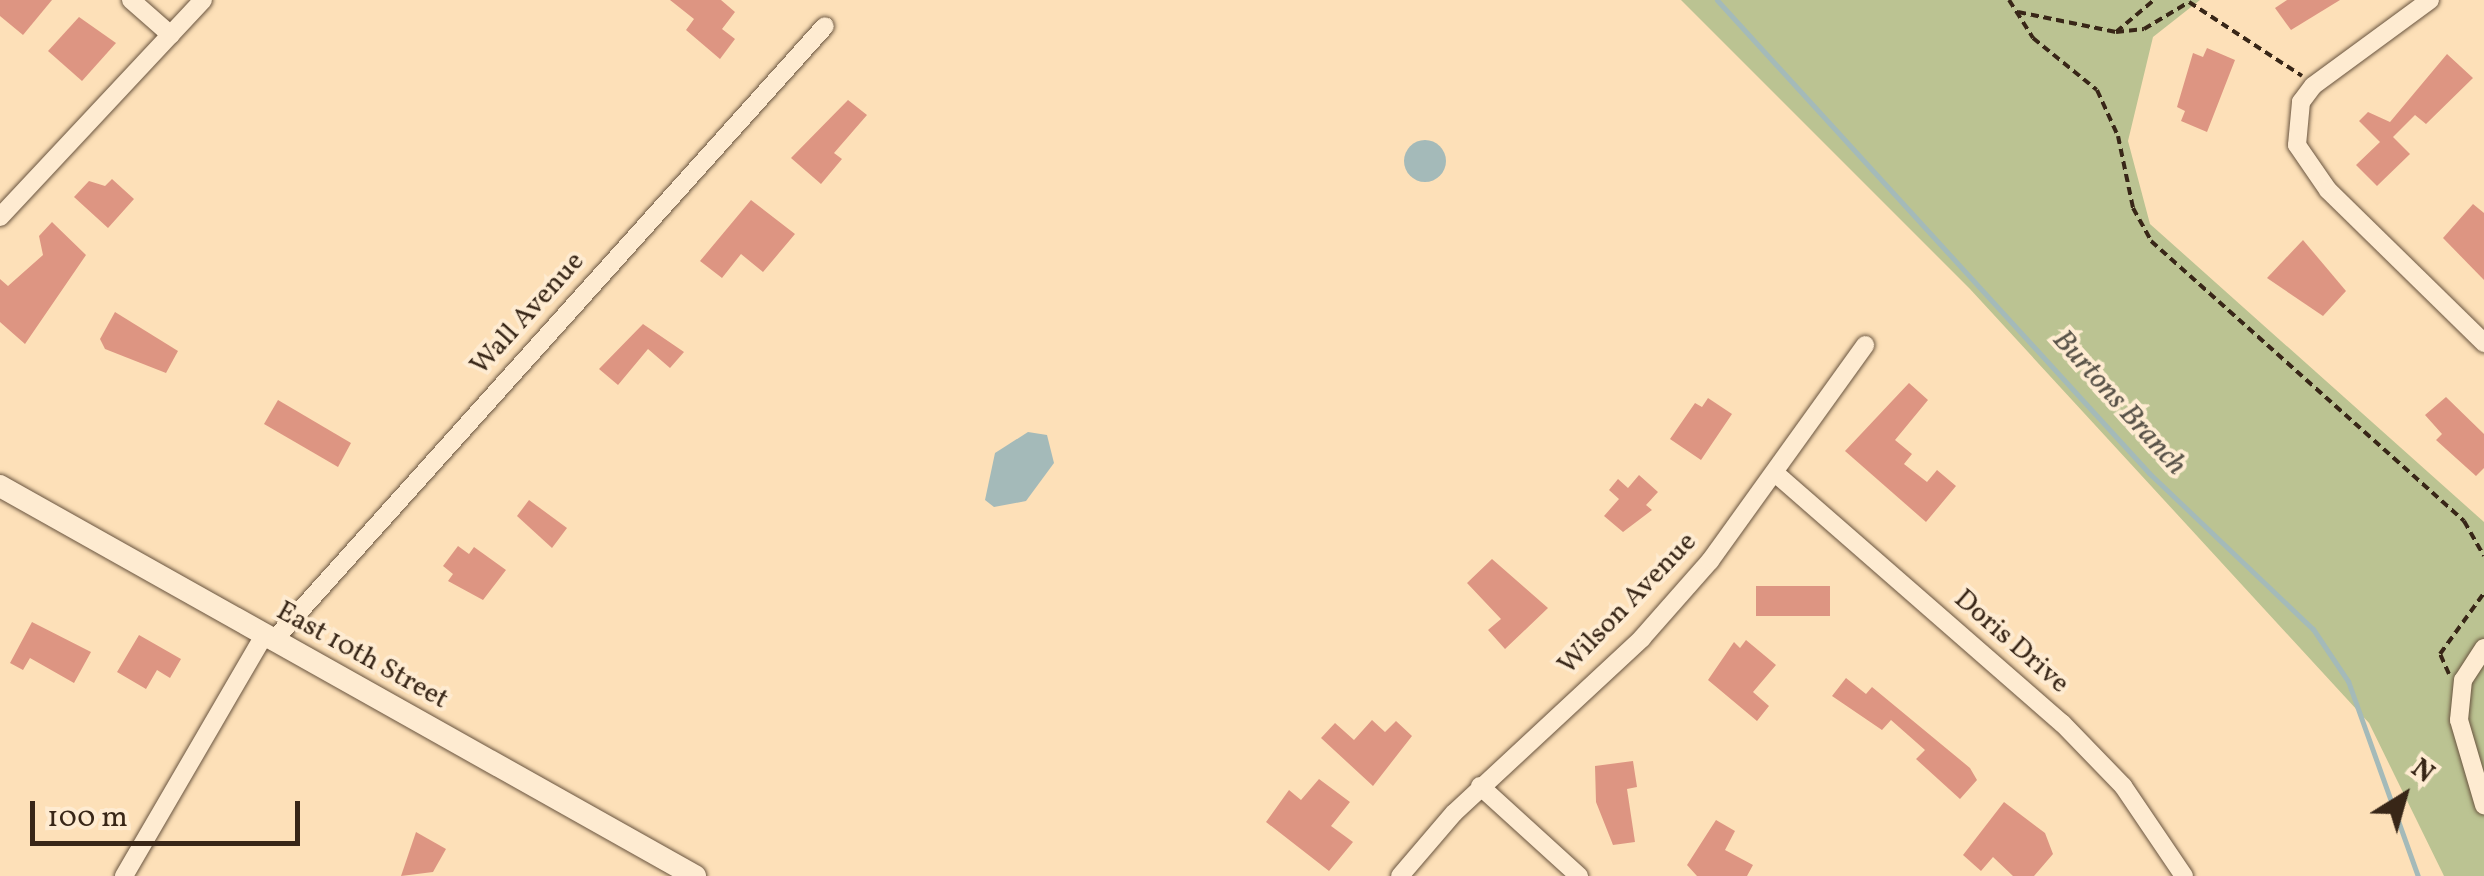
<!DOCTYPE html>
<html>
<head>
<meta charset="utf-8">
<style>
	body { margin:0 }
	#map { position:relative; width:2484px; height:876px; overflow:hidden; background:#fde0b8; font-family:Vollkorn,serif }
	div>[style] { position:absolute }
	.green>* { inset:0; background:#bbc392 }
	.water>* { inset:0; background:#a4bab9 }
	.round { border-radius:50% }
	.stream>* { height:5px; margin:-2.5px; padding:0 2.5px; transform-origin:2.5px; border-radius:2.5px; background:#a4bab9 }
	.building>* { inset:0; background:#dd9582 }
	.path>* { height:4px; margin-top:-2px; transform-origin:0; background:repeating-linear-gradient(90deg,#382617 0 8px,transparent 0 13px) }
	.roads { filter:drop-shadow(0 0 2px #69543f) drop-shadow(0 0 2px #69543f) }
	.street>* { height:18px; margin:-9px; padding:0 9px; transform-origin:9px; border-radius:9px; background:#feebd1 }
	.secondary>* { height:22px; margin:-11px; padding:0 11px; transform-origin:11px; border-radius:11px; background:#feebd1 }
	span { translate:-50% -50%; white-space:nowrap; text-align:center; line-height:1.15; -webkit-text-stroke:8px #feebd1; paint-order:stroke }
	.street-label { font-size:28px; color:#382617 }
	.water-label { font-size:30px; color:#585248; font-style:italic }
	.north { position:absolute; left:2354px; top:746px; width:100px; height:100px; -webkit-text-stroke:8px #feebd1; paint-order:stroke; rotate:37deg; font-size:28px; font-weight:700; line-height:40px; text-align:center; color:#382617 }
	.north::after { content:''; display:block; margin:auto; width:35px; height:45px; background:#382617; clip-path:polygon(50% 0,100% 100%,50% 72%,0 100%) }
	.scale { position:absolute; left:30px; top:801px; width:270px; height:45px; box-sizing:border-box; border:5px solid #382617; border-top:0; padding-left:12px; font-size:30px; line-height:35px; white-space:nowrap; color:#382617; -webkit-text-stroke:8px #feebd1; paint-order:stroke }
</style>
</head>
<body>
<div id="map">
	<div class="green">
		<i style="clip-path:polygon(1681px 0,2200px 0,2153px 37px,2128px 141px,2150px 224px,2484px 522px,2484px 876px,2444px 876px,2369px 723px,1970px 289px)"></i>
	</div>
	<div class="water">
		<i class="round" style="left:1404px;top:140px;width:42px;height:42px"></i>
		<i style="clip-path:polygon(1028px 432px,1047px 435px,1054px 463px,1026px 501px,994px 507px,985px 500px,995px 453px)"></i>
	</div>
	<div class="stream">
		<i style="left:1717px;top:0;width:641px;rotate:47.59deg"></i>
		<i style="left:2149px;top:473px;width:226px;rotate:43.6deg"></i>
		<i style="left:2313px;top:629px;width:63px;rotate:56.1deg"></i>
		<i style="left:2348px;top:681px;width:207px;rotate:70.3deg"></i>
	</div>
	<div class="building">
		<i style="clip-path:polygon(0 0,52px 0,23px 35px,0 16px)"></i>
		<i style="clip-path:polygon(670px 0,721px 0,735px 12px,722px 29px,735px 39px,720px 59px,686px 30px,694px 19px)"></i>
		<i style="clip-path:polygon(2287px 0,2340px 0,2291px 30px,2275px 8px)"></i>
		<i style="clip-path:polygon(79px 17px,116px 43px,82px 81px,48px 51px)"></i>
		<i style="clip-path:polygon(2207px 48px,2235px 60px,2207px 132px,2181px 121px,2185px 111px,2177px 107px,2193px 53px,2203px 57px)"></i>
		<i style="clip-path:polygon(2447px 54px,2473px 78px,2426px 124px,2415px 115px,2393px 137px,2410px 154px,2377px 186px,2356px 165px,2380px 142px,2359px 121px,2368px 112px,2390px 122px)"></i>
		<i style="clip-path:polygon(848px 100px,867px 115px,834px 153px,842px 159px,821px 184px,791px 158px)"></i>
		<i style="clip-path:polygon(112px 179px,134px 199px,108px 228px,74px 197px,89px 181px,105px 186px)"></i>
		<i style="clip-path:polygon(751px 200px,795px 234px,763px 272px,741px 254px,722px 278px,700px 261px)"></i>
		<i style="clip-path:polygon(2473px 204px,2484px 213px,2484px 280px,2443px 238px)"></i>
		<i style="clip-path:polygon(52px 222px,86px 255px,25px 344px,0 322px,0 279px,8px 286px,43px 255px,39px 236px)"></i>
		<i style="clip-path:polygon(2303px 240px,2346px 291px,2323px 316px,2267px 278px)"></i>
		<i style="clip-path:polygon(115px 312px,178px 351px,166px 373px,105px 349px,100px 339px)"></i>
		<i style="clip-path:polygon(643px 324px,684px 352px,670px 368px,648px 349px,618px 385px,599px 369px)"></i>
		<i style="clip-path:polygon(1909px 383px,1928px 400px,1895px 440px,1912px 454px,1904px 464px,1927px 482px,1937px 470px,1956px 486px,1926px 522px,1845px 451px)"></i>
		<i style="clip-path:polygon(2446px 397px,2484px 434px,2484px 468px,2476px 476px,2436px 440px,2442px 434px,2425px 415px)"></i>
		<i style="clip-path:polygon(1708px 398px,1732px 414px,1701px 460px,1670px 439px,1695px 403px,1702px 407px)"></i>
		<i style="clip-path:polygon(278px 400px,351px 443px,338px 467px,264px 424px)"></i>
		<i style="clip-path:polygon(1639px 475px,1658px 492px,1646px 505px,1652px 510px,1623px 532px,1604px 516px,1619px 499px,1609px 490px,1618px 479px,1628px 488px)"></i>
		<i style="clip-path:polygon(529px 500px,567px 528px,552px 548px,517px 516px)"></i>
		<i style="clip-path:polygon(458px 546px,469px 554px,474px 547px,506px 570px,483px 600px,448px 581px,453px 574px,443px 566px)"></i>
		<i style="clip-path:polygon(1492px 559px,1548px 608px,1505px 649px,1488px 630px,1501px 619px,1467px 583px)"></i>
		<i style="clip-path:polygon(1756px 586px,1830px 586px,1830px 616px,1756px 616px)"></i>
		<i style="clip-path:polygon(32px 622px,91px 652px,74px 683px,30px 658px,23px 670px,10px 663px)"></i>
		<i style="clip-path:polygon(139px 635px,181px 659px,170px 678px,157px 670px,146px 689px,117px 672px)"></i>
		<i style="clip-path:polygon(1746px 640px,1776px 665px,1753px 692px,1769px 706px,1757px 721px,1708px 680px,1734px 642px,1740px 648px)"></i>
		<i style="clip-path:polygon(1846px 678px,1866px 694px,1872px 687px,1970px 768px,1977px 780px,1960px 799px,1916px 759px,1925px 750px,1891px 720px,1882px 730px,1832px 696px)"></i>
		<i style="clip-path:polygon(1372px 720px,1385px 732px,1396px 721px,1412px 736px,1373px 786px,1321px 738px,1335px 723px,1354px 740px)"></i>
		<i style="clip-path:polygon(1633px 761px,1637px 787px,1627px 789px,1635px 842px,1613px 845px,1596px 802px,1595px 766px)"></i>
		<i style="clip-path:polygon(1319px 779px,1350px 802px,1331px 826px,1353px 842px,1329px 871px,1266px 822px,1289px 790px,1301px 800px)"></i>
		<i style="clip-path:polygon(2004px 802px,2045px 833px,2053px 854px,2034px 876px,2013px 876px,1993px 857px,1981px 871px,1963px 855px)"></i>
		<i style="clip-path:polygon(1716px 820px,1735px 831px,1725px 850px,1753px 865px,1747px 876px,1697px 876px,1687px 865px)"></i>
		<i style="clip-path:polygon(416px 832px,446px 849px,433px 872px,401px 876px)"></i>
	</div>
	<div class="path">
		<i style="left:2009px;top:0;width:45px;rotate:57.7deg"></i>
		<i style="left:2033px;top:38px;width:82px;rotate:39.1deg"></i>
		<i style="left:2097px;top:90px;width:51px;rotate:65.5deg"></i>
		<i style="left:2118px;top:136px;width:74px;rotate:78.2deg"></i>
		<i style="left:2133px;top:208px;width:38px;rotate:61deg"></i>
		<i style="left:2151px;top:241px;width:420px;rotate:41.8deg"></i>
		<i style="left:2464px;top:521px;width:40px;rotate:60.3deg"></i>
		<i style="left:2018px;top:12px;width:100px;rotate:11.5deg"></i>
		<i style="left:2116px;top:32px;width:50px;rotate:-40.1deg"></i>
		<i style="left:2116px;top:32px;width:28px;rotate:-6deg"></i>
		<i style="left:2144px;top:29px;width:52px;rotate:-31deg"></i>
		<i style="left:2189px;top:2px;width:135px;rotate:33.2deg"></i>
		<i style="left:2449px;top:674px;width:22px;rotate:-114deg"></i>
		<i style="left:2440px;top:654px;width:75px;rotate:-54.2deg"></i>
	</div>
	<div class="roads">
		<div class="street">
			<i style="left:131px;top:0;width:53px;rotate:41.2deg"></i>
			<i style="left:2430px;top:0;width:145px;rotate:143.7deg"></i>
			<i style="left:2313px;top:86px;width:20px;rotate:127deg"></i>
			<i style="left:2301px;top:102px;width:43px;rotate:95.3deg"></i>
			<i style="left:2297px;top:145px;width:55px;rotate:55.4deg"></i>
			<i style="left:2328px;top:190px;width:219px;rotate:44.4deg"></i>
			<i style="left:0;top:217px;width:297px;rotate:-46.9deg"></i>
			<i style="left:1775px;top:473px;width:381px;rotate:41.1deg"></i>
			<i style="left:2062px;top:723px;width:88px;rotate:45.9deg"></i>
			<i style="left:2123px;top:786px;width:109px;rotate:55.9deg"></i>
			<i style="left:273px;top:641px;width:826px;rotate:-48.09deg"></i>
			<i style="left:2484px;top:648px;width:38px;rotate:123deg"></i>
			<i style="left:2463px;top:680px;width:40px;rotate:95.7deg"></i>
			<i style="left:2459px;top:720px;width:89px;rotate:73.6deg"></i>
			<i style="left:1480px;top:786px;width:134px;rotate:42.3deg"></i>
			<i style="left:124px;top:876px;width:279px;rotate:-59.8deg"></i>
			<i style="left:1400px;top:876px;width:83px;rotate:-49.4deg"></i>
			<i style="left:1454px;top:813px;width:257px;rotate:-42.9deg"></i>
			<i style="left:1642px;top:638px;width:103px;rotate:-48.6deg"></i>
			<i style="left:1710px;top:561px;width:266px;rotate:-54.3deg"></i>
		</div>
		<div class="secondary">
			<i style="left:0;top:486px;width:797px;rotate:29.3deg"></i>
		</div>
	</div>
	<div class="street-label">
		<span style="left:528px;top:314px;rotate:-48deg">Wall Avenue</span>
		<span style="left:1628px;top:604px;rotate:-46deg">Wilson Avenue</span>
		<span style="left:2011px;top:642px;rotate:41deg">Doris Drive</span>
		<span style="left:362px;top:656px;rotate:29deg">East 10th Street</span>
	</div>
	<div class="water-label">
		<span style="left:2119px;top:403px;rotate:48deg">Burtons Branch</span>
	</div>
	<div class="north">N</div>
	<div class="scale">100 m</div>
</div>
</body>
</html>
